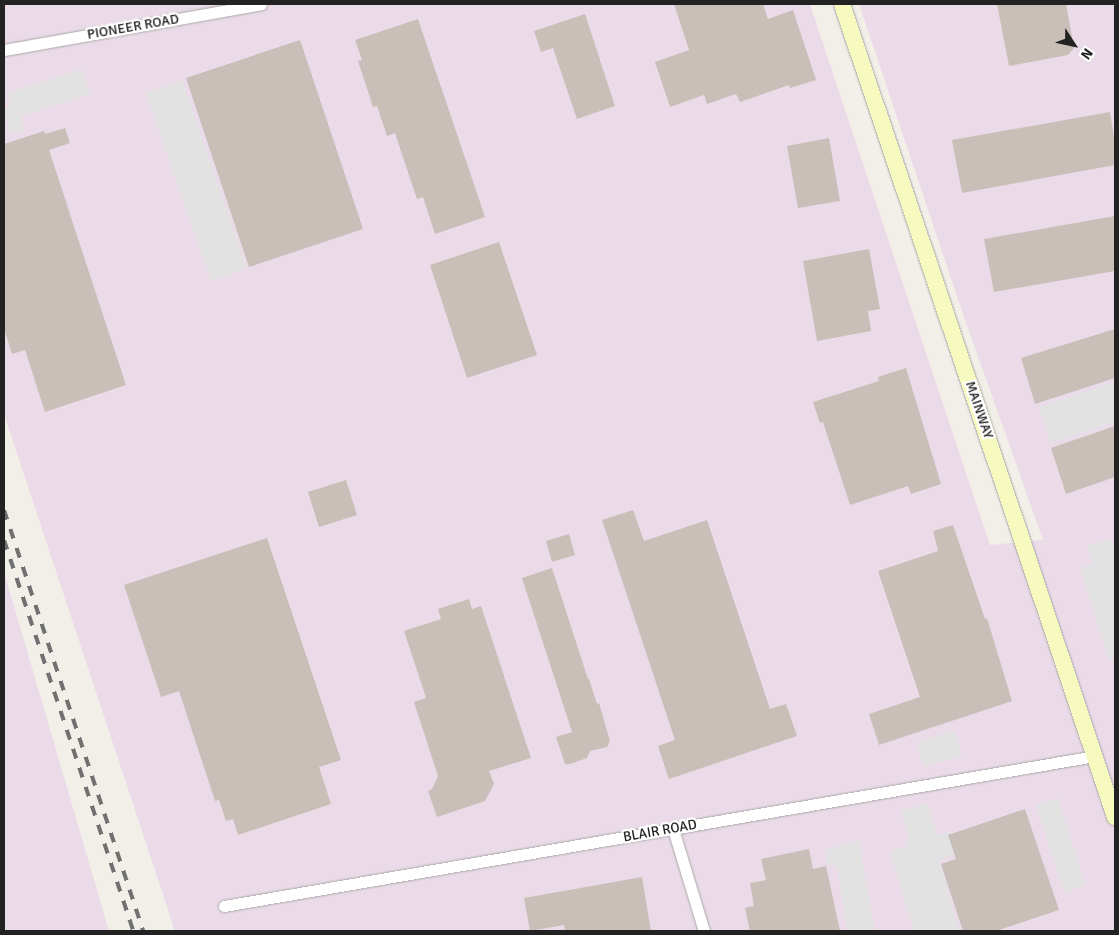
<!DOCTYPE html>
<html>
<head>
<meta charset="utf-8">
<style>
	body { margin:0 }
	#map { position:relative; width:1119px; height:935px; overflow:hidden; background:#f2efe9; font-family:Signika,sans-serif }
	div>[style] { position:absolute }
	.industrial>* { inset:0; background:#ebdbe8 }
	.parking>* { inset:0; background:#e2e2e2 }
	.building>* { inset:0; background:#c7bfb8 }
	.roads { filter:drop-shadow(0 0 1px #a9a9a9) drop-shadow(0 0 1px #a9a9a9) }
	.street>* { height:11px; margin:-5.5px; padding:0 5.5px; transform-origin:5.5px; border-radius:5.5px; background:#fff }
	.secondary>* { height:16px; margin:-8px; padding:0 8px; transform-origin:8px; border-radius:8px; background:#f7fabf }
	.rail>* { height:4px; margin-top:-2px; transform-origin:0; background:repeating-linear-gradient(90deg,#707070 0 10px,transparent 0 20px) }
	span { translate:-50% -50%; white-space:nowrap; text-align:center; line-height:1.15; -webkit-text-stroke:4.5px #fff; paint-order:stroke }
	.street-label { font-size:14px; color:#222 }
	.frame { position:absolute; inset:0; border:5px solid #222; pointer-events:none }
	.north { position:absolute; left:1049px; top:20px; width:50px; height:50px; -webkit-text-stroke:4px #fff; paint-order:stroke; rotate:125deg; font-size:14px; font-weight:700; line-height:20px; text-align:center; color:#222 }
	.north::after { content:''; display:block; margin:auto; width:18px; height:22px; background:#222; clip-path:polygon(50% 0,100% 100%,50% 72%,0 100%) }
</style>
</head>
<body>
<div id="map">
	<div class="industrial">
		<i style="clip-path:polygon(4px 4px,810px 4px,990px 545px,1043px 540px,963px 314px,859px 4px,1115px 4px,1115px 931px,175px 931px,4px 414px)"></i>
		<i style="clip-path:polygon(4px 572px,109px 931px,4px 931px)"></i>
	</div>
	<div class="parking">
		<i style="clip-path:polygon(82px 69px,90px 94px,21px 116px,24px 130px,10px 134px,4px 113px,4px 108px,11px 106px,7px 93px)"></i>
		<i style="clip-path:polygon(182px 80px,247px 268px,211px 281px,146px 93px)"></i>
		<i style="clip-path:polygon(1115px 382px,1115px 422px,1051px 443px,1039px 407px)"></i>
		<i style="clip-path:polygon(1111px 539px,1115px 553px,1115px 658px,1109px 660px,1080px 568px,1093px 563px,1087px 546px)"></i>
		<i style="clip-path:polygon(954px 730px,962px 755px,924px 767px,916px 743px)"></i>
		<i style="clip-path:polygon(1058px 798px,1085px 885px,1064px 892px,1036px 805px)"></i>
		<i style="clip-path:polygon(928px 803px,937px 835px,948px 832px,954px 855px,939px 860px,959px 931px,914px 931px,890px 851px,906px 847px,908px 837px,901px 811px)"></i>
		<i style="clip-path:polygon(859px 841px,875px 931px,847px 931px,837px 866px,827px 865px,825px 850px)"></i>
	</div>
	<div class="building">
		<i style="clip-path:polygon(674px 4px,763px 4px,768px 19px,793px 10px,816px 80px,790px 88px,789px 85px,740px 102px,736px 94px,707px 104px,704px 95px,670px 107px,655px 62px,689px 50px)"></i>
		<i style="clip-path:polygon(997px 4px,1066px 4px,1074px 48px,1068px 55px,1009px 66px)"></i>
		<i style="clip-path:polygon(585px 14px,615px 106px,577px 119px,553px 48px,541px 52px,534px 31px)"></i>
		<i style="clip-path:polygon(418px 19px,485px 217px,435px 234px,423px 197px,417px 199px,395px 133px,387px 136px,377px 106px,373px 107px,358px 61px,362px 60px,355px 40px)"></i>
		<i style="clip-path:polygon(300px 40px,363px 229px,249px 267px,186px 78px)"></i>
		<i style="clip-path:polygon(1110px 112px,1115px 143px,1115px 165px,962px 193px,952px 140px)"></i>
		<i style="clip-path:polygon(65px 128px,70px 143px,49px 150px,126px 385px,45px 412px,25px 350px,12px 354px,4px 328px,4px 144px,44px 131px,45px 134px)"></i>
		<i style="clip-path:polygon(829px 138px,840px 201px,798px 208px,787px 146px)"></i>
		<i style="clip-path:polygon(1115px 216px,1115px 271px,994px 292px,984px 239px)"></i>
		<i style="clip-path:polygon(499px 242px,537px 355px,467px 378px,430px 265px)"></i>
		<i style="clip-path:polygon(869px 249px,880px 309px,868px 311px,871px 331px,817px 341px,803px 261px)"></i>
		<i style="clip-path:polygon(1115px 329px,1115px 378px,1035px 404px,1021px 358px)"></i>
		<i style="clip-path:polygon(906px 368px,941px 484px,911px 494px,908px 486px,850px 505px,823px 422px,820px 423px,813px 402px,879px 381px,878px 377px)"></i>
		<i style="clip-path:polygon(1115px 426px,1115px 477px,1066px 494px,1051px 448px)"></i>
		<i style="clip-path:polygon(346px 480px,357px 515px,319px 527px,308px 492px)"></i>
		<i style="clip-path:polygon(633px 510px,644px 541px,707px 520px,770px 709px,786px 704px,797px 736px,669px 779px,658px 746px,675px 740px,602px 520px)"></i>
		<i style="clip-path:polygon(953px 525px,985px 619px,987px 618px,1012px 701px,879px 745px,869px 714px,920px 697px,878px 571px,938px 551px,933px 531px)"></i>
		<i style="clip-path:polygon(569px 534px,575px 555px,552px 562px,546px 541px)"></i>
		<i style="clip-path:polygon(267px 538px,341px 760px,319px 767px,331px 804px,238px 835px,233px 819px,226px 821px,219px 800px,215px 801px,179px 691px,161px 697px,124px 585px)"></i>
		<i style="clip-path:polygon(552px 568px,588px 679px,589px 679px,597px 704px,599px 703px,610px 741px,607px 747px,590px 751px,587px 758px,570px 764px,565px 764px,556px 737px,572px 732px,522px 578px)"></i>
		<i style="clip-path:polygon(469px 599px,472px 609px,481px 606px,531px 758px,489px 771px,494px 784px,485px 801px,437px 817px,428px 791px,432px 789px,438px 776px,414px 702px,426px 698px,404px 631px,441px 619px,438px 609px)"></i>
		<i style="clip-path:polygon(1025px 809px,1059px 910px,996px 931px,963px 931px,941px 864px,956px 859px,948px 835px)"></i>
		<i style="clip-path:polygon(809px 849px,813px 869px,826px 866px,840px 931px,750px 931px,745px 908px,754px 906px,750px 883px,766px 880px,761px 859px)"></i>
		<i style="clip-path:polygon(642px 877px,651px 931px,565px 931px,564px 925px,530px 931px,524px 898px)"></i>
	</div>
	<div class="roads">
		<div class="street">
			<i style="left:4px;top:50px;width:261px;rotate:-10.1deg"></i>
			<i style="left:673px;top:829px;width:107px;rotate:73.1deg"></i>
			<i style="left:224px;top:906px;width:884px;rotate:-9.77deg"></i>
		</div>
		<div class="secondary">
			<i style="left:842px;top:4px;width:858px;rotate:71.44deg"></i>
		</div>
	</div>
	<div class="rail">
		<i style="left:4px;top:510px;width:443px;rotate:71.7deg"></i>
		<i style="left:4px;top:540px;width:412px;rotate:71.7deg"></i>
	</div>
	<div class="street-label">
		<span style="left:133px;top:27px;rotate:-10deg">PIONEER ROAD</span>
		<span style="left:979px;top:410px;rotate:71deg">MAINWAY</span>
		<span style="left:660px;top:831px;rotate:-10deg">BLAIR ROAD</span>
	</div>
	<div class="frame"></div>
	<div class="north">N</div>
</div>
</body>
</html>
